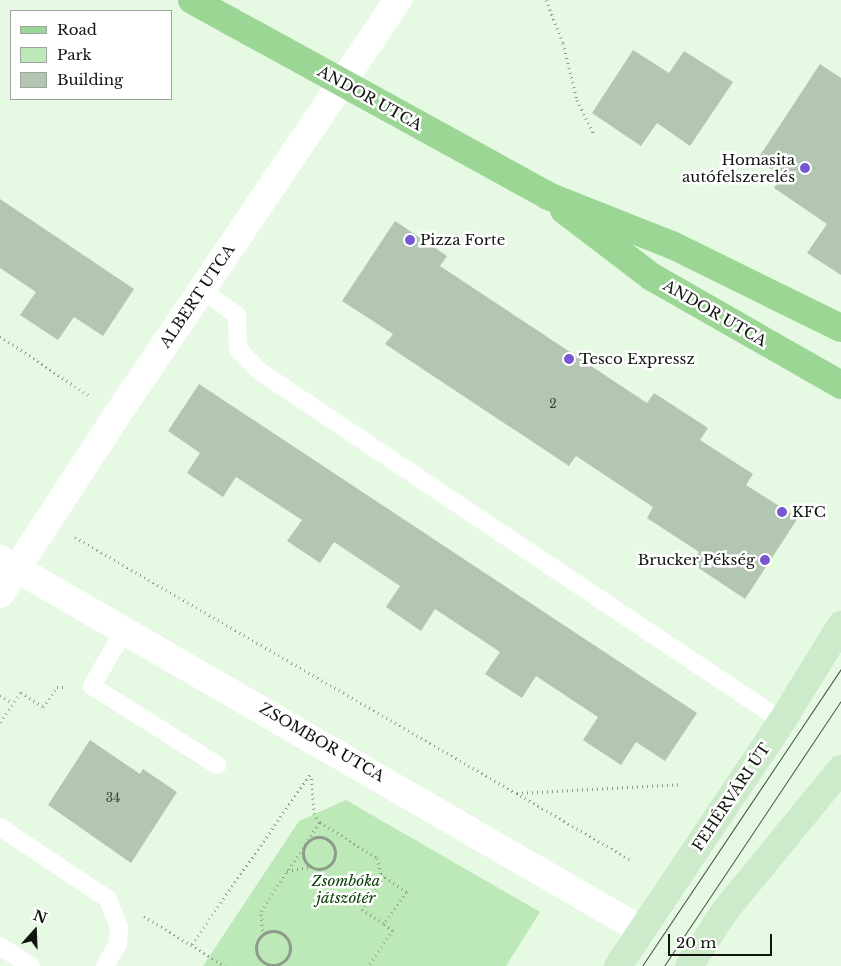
<!DOCTYPE html>
<html>
<head>
<meta charset="utf-8">
<style>
	body { margin:0 }
	#map { position:relative; width:841px; height:966px; overflow:hidden; background:#e6f9e3; font-family:"Libre Baskerville",serif }
	div>[style] { position:absolute }
	.green>* { inset:0; background:#bde8b8 }
	.building>* { inset:0; background:#b3c6b1 }
	.path>* { height:3px; margin-top:-1.5px; transform-origin:0; background:repeating-linear-gradient(90deg,#8d9b8b 0 1px,transparent 0 5px) }
	.path>.ring { margin:-1.5px; padding:0; box-sizing:content-box; background:none; border:3px solid #8d9b8b; border-radius:50% }
	.lane>* { height:18px; margin:-9px; padding:0 9px; transform-origin:9px; border-radius:9px; background:#fff }
	.street>* { height:28px; margin:-14px; padding:0 14px; transform-origin:14px; border-radius:14px; background:#fff }
	.secondary>* { height:28px; margin:-14px; padding:0 14px; transform-origin:14px; border-radius:14px; background:#cdeaca }
	.primary>* { height:28px; margin:-14px; padding:0 14px; transform-origin:14px; border-radius:14px; background:#9bd695 }
	.tram>* { height:1px; margin:-0.5px; padding:0 0.5px; transform-origin:0.5px; border-radius:0.5px; background:#4a5449 }
	.dots>* { width:14px; height:14px; translate:-50% -50%; box-sizing:border-box; border:2px solid #fff; border-radius:50% }
	span { translate:-50% -50%; white-space:nowrap; text-align:center; line-height:1.15; -webkit-text-stroke:5px #fff; paint-order:stroke }
	.number-label { font-size:12px; color:#394238 }
	.number-label span { -webkit-text-stroke-width:0 }
	.street-label { font-size:15px; color:#10160f }
	.poi-label { font-size:15px; color:#10160f }
	.right { translate:-100% -50%; text-align:right }
	.left { translate:0 -50%; text-align:left }
	.park-label { font-size:15px; color:#083e03; font-style:italic }
	.legend { position:absolute; left:10px; top:10px; width:162px; height:90px; box-sizing:border-box; background:#fff; border:1px solid #9fa29f; margin:0; padding:6px 9px; list-style:none; font-size:15px; color:#10160f }
	.legend li { display:flex; align-items:center; gap:10px; height:25px }
	.legend b { width:25px; border:1px solid #9fa29f }
	.north { position:absolute; left:10px; top:906px; width:50px; height:50px; -webkit-text-stroke:4px #fff; paint-order:stroke; rotate:20deg; font-size:14px; font-weight:700; line-height:20px; text-align:center; color:#10160f }
	.north::after { content:''; display:block; margin:auto; width:18px; height:22px; background:#10160f; clip-path:polygon(50% 0,100% 100%,50% 72%,0 100%) }
	.scale { position:absolute; left:668px; top:934px; width:104px; height:22px; box-sizing:border-box; border:2px solid #10160f; border-top:0; padding-left:6px; font-size:15px; line-height:18px; white-space:nowrap; color:#10160f; -webkit-text-stroke:4px #fff; paint-order:stroke }
</style>
</head>
<body>
<div id="map">
	<div class="green">
		<i style="clip-path:polygon(346px 800px,540px 912px,506px 966px,203px 966px,299px 821px)"></i>
	</div>
	<div class="building">
		<i style="clip-path:polygon(633px 50px,669px 73px,684px 51px,733px 82px,690px 146px,657px 123px,641px 146px,592px 113px)"></i>
		<i style="clip-path:polygon(820px 64px,841px 78px,841px 275px,807px 253px,827px 224px,774px 188px,782px 176px,757px 160px)"></i>
		<i style="clip-path:polygon(0 199px,134px 289px,103px 336px,74px 317px,58px 340px,20px 315px,36px 292px,0 268px)"></i>
		<i style="clip-path:polygon(395px 221px,447px 256px,440px 266px,647px 403px,654px 393px,708px 428px,700px 440px,753px 474px,746px 485px,798px 518px,745px 599px,691px 563px,699px 552px,647px 518px,653px 507px,576px 456px,569px 466px,385px 344px,393px 334px,342px 301px)"></i>
		<i style="clip-path:polygon(199px 384px,697px 713px,665px 761px,636px 742px,621px 765px,583px 740px,598px 717px,536px 676px,522px 698px,485px 674px,500px 652px,435px 609px,421px 631px,386px 607px,400px 586px,334px 542px,320px 563px,287px 541px,302px 520px,236px 477px,223px 497px,187px 473px,200px 453px,168px 431px)"></i>
		<i style="clip-path:polygon(90px 740px,140px 774px,143px 769px,177px 792px,131px 863px,48px 805px)"></i>
	</div>
	<div class="path">
		<i style="left:546px;top:0;width:46px;rotate:68.4deg"></i>
		<i style="left:563px;top:43px;width:59px;rotate:76.2deg"></i>
		<i style="left:577px;top:100px;width:37px;rotate:64deg"></i>
		<i style="left:0;top:336px;width:110px;rotate:33.8deg"></i>
		<i style="left:75px;top:537px;width:643px;rotate:30.15deg"></i>
		<i style="left:0;top:695px;width:15px;rotate:32deg"></i>
		<i style="left:0;top:722px;width:37px;rotate:-55deg"></i>
		<i style="left:21px;top:692px;width:27px;rotate:34deg"></i>
		<i style="left:43px;top:707px;width:24px;rotate:-55deg"></i>
		<i style="left:57px;top:687px;width:10px"></i>
		<i style="left:517px;top:793px;width:164px;rotate:-3.1deg"></i>
		<i style="left:320px;top:822px;width:67px;rotate:32.3deg"></i>
		<i style="left:377px;top:858px;width:16px;rotate:76deg"></i>
		<i style="left:381px;top:874px;width:32px;rotate:35deg"></i>
		<i style="left:407px;top:892px;width:39px;rotate:126deg"></i>
		<i style="left:384px;top:924px;width:11px;rotate:34deg"></i>
		<i style="left:393px;top:930px;width:44px;rotate:124.8deg"></i>
		<i class="ring" style="left:303px;top:837px;width:29px;height:29px"></i>
		<i style="left:287px;top:871px;width:23px;rotate:-10deg"></i>
		<i style="left:384px;top:876px;width:40px;rotate:124deg"></i>
		<i style="left:362px;top:909px;width:27px;rotate:34deg"></i>
		<i style="left:144px;top:916px;width:95px;rotate:31.7deg"></i>
		<i class="ring" style="left:256px;top:931px;width:31px;height:31px"></i>
		<i style="left:263px;top:935px;width:24px;rotate:-95deg"></i>
		<i style="left:261px;top:911px;width:107px;rotate:-56.5deg"></i>
		<i style="left:320px;top:822px;width:10px;rotate:-127deg"></i>
		<i style="left:314px;top:814px;width:39px;rotate:-94deg"></i>
		<i style="left:192px;top:944px;width:207px;rotate:-55.2deg"></i>
	</div>
	<div class="lane">
		<i style="left:201px;top:289px;width:44px;rotate:35.8deg"></i>
		<i style="left:237px;top:315px;width:34px;rotate:88deg"></i>
		<i style="left:238px;top:349px;width:30px;rotate:46deg"></i>
		<i style="left:259px;top:371px;width:629px;rotate:33.79deg"></i>
		<i style="left:125px;top:629px;width:66px;rotate:120.1deg"></i>
		<i style="left:92px;top:686px;width:148px;rotate:32.3deg"></i>
		<i style="left:0;top:827px;width:130px;rotate:33.7deg"></i>
		<i style="left:108px;top:899px;width:31px;rotate:69deg"></i>
		<i style="left:119px;top:928px;width:16px;rotate:94deg"></i>
		<i style="left:118px;top:944px;width:26px;rotate:121deg"></i>
		<i style="left:0;top:946px;width:37px;rotate:33deg"></i>
	</div>
	<div class="street">
		<i style="left:0;top:559px;width:741px;rotate:30.06deg"></i>
		<i style="left:0;top:594px;width:214px;rotate:-56.8deg"></i>
		<i style="left:117px;top:415px;width:501px;rotate:-55.9deg"></i>
	</div>
	<div class="secondary">
		<i style="left:618px;top:966px;width:295px;rotate:-56.2deg"></i>
		<i style="left:782px;top:721px;width:113px;rotate:-58.4deg"></i>
		<i style="left:689px;top:966px;width:64px;rotate:-57.1deg"></i>
		<i style="left:724px;top:912px;width:185px;rotate:-50.7deg"></i>
	</div>
	<div class="primary">
		<i style="left:192px;top:0;width:406px;rotate:28.8deg"></i>
		<i style="left:548px;top:196px;width:133px;rotate:21.6deg"></i>
		<i style="left:672px;top:245px;width:188px;rotate:26.2deg"></i>
		<i style="left:564px;top:210px;width:111px;rotate:37.3deg"></i>
		<i style="left:652px;top:277px;width:218px;rotate:29.7deg"></i>
	</div>
	<div class="tram">
		<i style="left:642px;top:966px;width:358px;rotate:-56.2deg"></i>
		<i style="left:664px;top:966px;width:319px;rotate:-56.3deg"></i>
	</div>
	<div class="dots">
		<i style="left:805px;top:168px;background:#7857d1"></i>
		<i style="left:410px;top:240px;background:#7857d1"></i>
		<i style="left:569px;top:359px;background:#7857d1"></i>
		<i style="left:782px;top:512px;background:#7857d1"></i>
		<i style="left:765px;top:560px;background:#7857d1"></i>
	</div>
	<div class="number-label">
		<span style="left:553px;top:404px">2</span>
		<span style="left:113px;top:798px">34</span>
	</div>
	<div class="street-label">
		<span style="left:370px;top:98px;rotate:29deg">ANDOR UTCA</span>
		<span style="left:197px;top:296px;rotate:-56deg">ALBERT UTCA</span>
		<span style="left:715px;top:313px;rotate:30deg">ANDOR UTCA</span>
		<span style="left:322px;top:742px;rotate:30deg">ZSOMBOR UTCA</span>
		<span style="left:731px;top:797px;rotate:-56deg">FEHÉRVÁRI ÚT</span>
	</div>
	<div class="poi-label">
		<span class="right" style="left:795px;top:168px">Homasita<br>autófelszerelés</span>
		<span class="left" style="left:420px;top:240px">Pizza Forte</span>
		<span class="left" style="left:579px;top:359px">Tesco Expressz</span>
		<span class="left" style="left:792px;top:512px">KFC</span>
		<span class="right" style="left:755px;top:560px">Brucker Pékség</span>
	</div>
	<div class="park-label">
		<span style="left:346px;top:889px">Zsombóka<br>játszótér</span>
	</div>
	<ul class="legend">
	<li><b style="height:6px;background:#9bd695"></b>Road</li>
	<li><b style="height:14px;background:#bde8b8"></b>Park</li>
	<li><b style="height:14px;background:#b3c6b1"></b>Building</li>
	</ul>
	<div class="north">N</div>
	<div class="scale">20 m</div>
</div>
</body>
</html>
